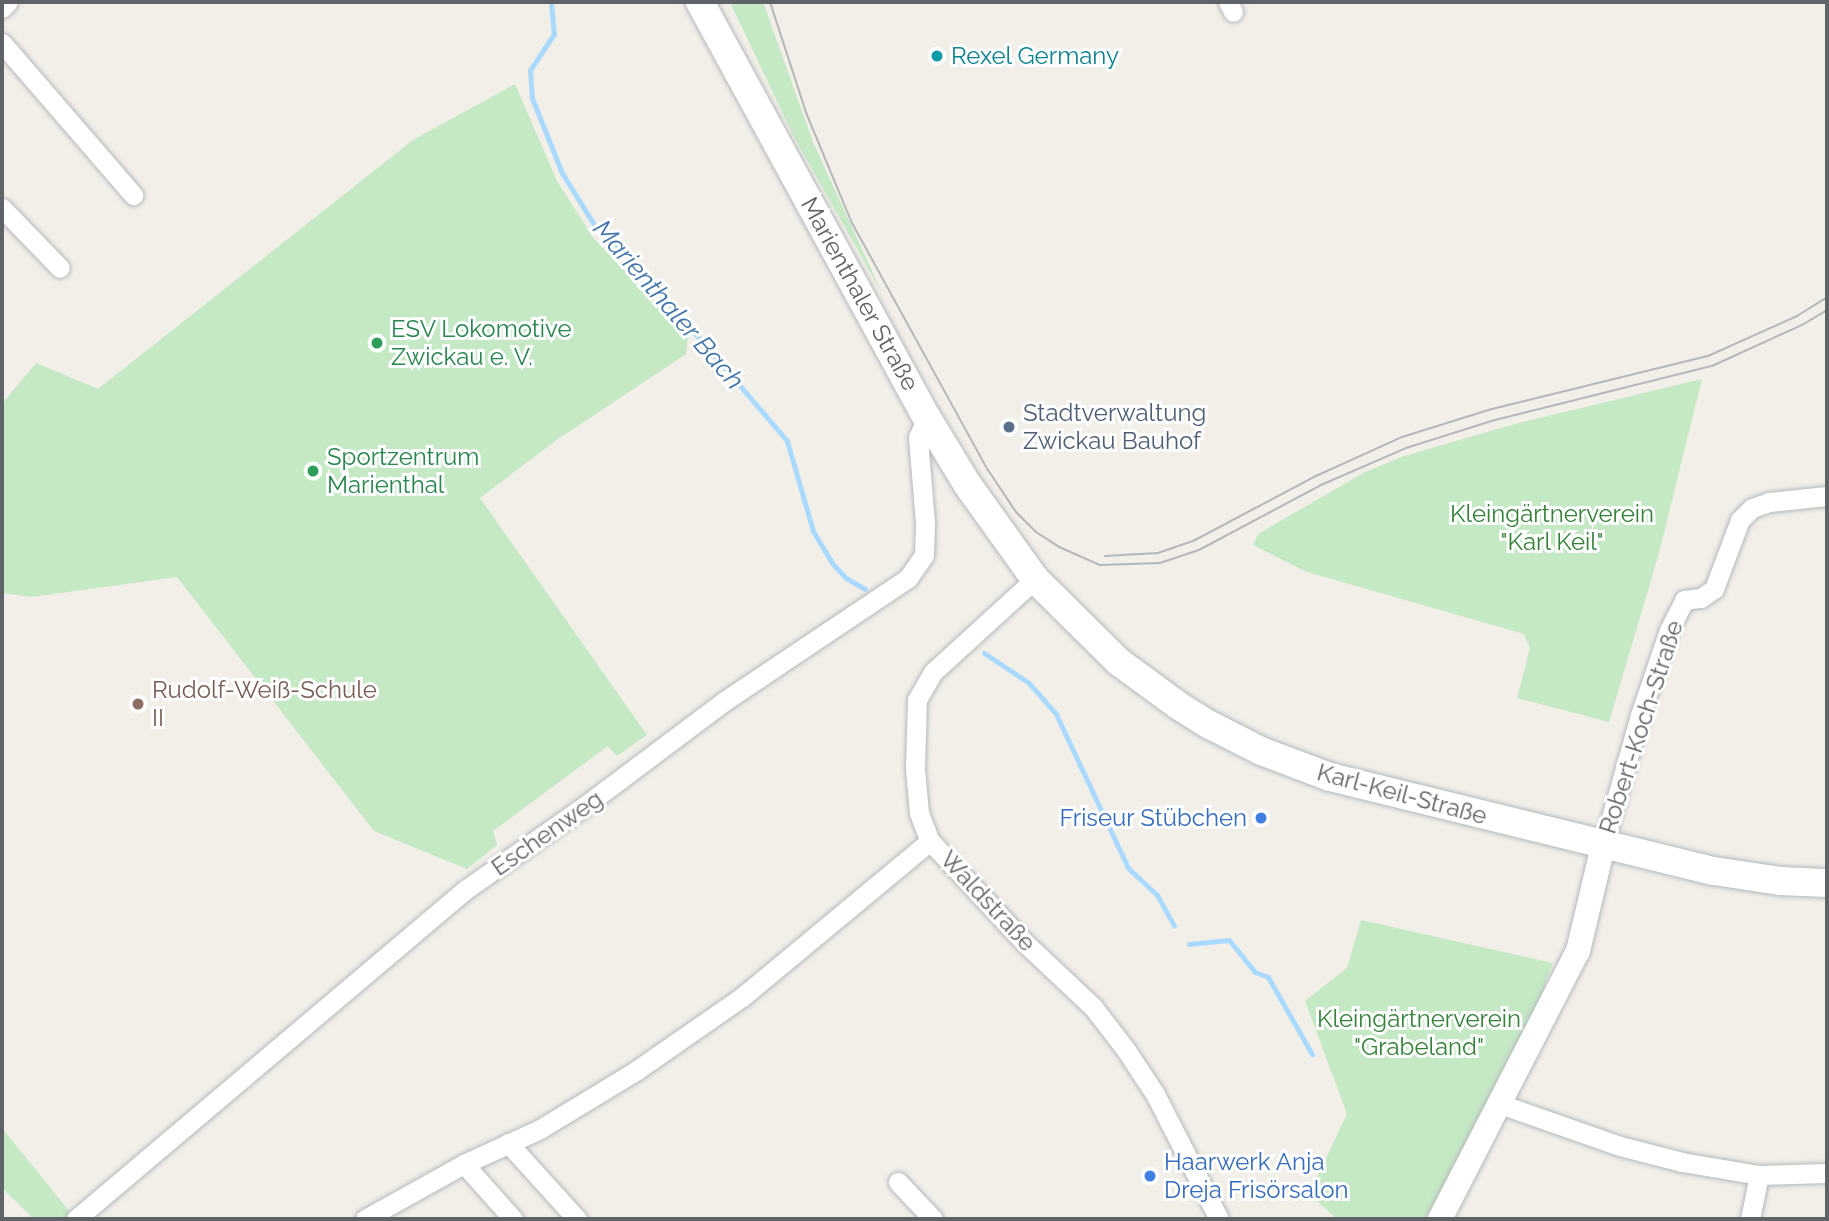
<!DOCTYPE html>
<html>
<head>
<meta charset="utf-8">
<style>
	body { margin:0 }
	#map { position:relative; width:1829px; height:1221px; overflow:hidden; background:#f1efe8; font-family:Raleway,sans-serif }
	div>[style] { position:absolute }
	.green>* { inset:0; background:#c5e8c5 }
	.stream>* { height:5px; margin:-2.5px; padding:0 2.5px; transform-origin:2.5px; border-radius:2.5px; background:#aadaff }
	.roads { filter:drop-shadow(0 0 2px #b5b8bc) drop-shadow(0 0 2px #b5b8bc) }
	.minor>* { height:19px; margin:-9.5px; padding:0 9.5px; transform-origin:9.5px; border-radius:9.5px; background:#fff }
	.tertiary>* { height:24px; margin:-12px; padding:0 12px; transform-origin:12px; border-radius:12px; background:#fff }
	.secondary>* { height:28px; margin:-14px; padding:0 14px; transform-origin:14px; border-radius:14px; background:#fff }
	.tram>* { height:2px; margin:-1px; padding:0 1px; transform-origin:1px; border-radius:1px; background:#b6b7b8 }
	.dots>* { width:19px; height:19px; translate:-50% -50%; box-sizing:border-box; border:4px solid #fff; border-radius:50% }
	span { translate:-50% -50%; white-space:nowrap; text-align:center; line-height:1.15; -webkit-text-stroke:6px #fff; paint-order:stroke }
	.culture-label { font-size:24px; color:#0d838f }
	.left { translate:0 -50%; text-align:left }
	.street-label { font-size:24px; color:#5f6368 }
	.leisure-label { font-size:24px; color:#27864d }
	.service-label { font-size:24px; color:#4e5e75 }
	.park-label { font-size:24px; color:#348238 }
	.education-label { font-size:24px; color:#785e54 }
	.shop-label { font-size:24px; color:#366cbe }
	.right { translate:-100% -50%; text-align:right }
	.water-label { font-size:26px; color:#4174aa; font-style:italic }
	.frame { position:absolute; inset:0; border:4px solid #5f6368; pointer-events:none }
</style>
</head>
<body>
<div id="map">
	<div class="green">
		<i style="clip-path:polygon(730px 2px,763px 2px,813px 142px,882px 293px,793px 135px)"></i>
		<i style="clip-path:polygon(515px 84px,557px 181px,594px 239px,688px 336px,686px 354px,558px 439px,480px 498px,647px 735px,617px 756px,608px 746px,493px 831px,497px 845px,467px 869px,374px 831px,177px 577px,32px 597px,2px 593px,2px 404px,36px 363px,98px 389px,413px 140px)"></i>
		<i style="clip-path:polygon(1702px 379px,1659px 553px,1609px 722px,1517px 698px,1530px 648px,1524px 634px,1307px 572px,1253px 545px,1258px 534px,1365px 472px,1404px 456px,1515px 424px)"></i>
		<i style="clip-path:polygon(1361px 920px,1553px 963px,1526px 1035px,1425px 1219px,1337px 1219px,1309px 1194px,1347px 1114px,1305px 1001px,1347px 968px)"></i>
		<i style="clip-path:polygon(2px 1128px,70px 1212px,64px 1219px,34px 1219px,2px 1188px)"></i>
	</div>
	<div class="stream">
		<i style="left:551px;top:2px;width:32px;rotate:85deg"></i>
		<i style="left:554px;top:34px;width:43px;rotate:123.7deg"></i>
		<i style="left:530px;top:70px;width:28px;rotate:86deg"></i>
		<i style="left:532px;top:98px;width:81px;rotate:68.2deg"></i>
		<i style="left:562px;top:173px;width:62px;rotate:58.1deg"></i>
		<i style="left:595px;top:226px;width:43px;rotate:41.2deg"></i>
		<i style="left:627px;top:254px;width:246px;rotate:49.4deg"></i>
		<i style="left:787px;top:441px;width:94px;rotate:73.9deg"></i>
		<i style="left:813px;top:531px;width:37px;rotate:59deg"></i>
		<i style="left:832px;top:563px;width:21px;rotate:47deg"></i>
		<i style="left:846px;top:578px;width:22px;rotate:30deg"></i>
		<i style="left:984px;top:653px;width:54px;rotate:33.7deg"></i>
		<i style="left:1029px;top:683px;width:41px;rotate:48.9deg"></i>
		<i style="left:1056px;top:714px;width:170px;rotate:64.9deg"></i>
		<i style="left:1128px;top:868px;width:40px;rotate:43deg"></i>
		<i style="left:1157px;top:895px;width:35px;rotate:61deg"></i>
		<i style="left:1189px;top:944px;width:40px;rotate:-5.7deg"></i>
		<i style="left:1229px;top:940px;width:41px;rotate:50.9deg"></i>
		<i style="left:1255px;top:972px;width:14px;rotate:21deg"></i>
		<i style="left:1268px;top:977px;width:89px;rotate:60.3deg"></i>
	</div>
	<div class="roads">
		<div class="minor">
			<i style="left:1228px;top:2px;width:11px;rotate:63deg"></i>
			<i style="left:2px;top:8px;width:8px;rotate:-45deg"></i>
			<i style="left:2px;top:43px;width:201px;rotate:49.2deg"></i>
			<i style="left:2px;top:208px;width:83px;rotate:46deg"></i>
			<i style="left:1035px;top:579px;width:138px;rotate:137.6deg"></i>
			<i style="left:933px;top:672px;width:32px;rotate:120deg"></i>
			<i style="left:917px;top:700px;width:69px;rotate:91.7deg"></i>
			<i style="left:915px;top:769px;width:44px;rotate:84.8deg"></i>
			<i style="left:919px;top:813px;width:30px;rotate:69deg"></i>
			<i style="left:930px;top:841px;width:139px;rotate:47deg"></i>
			<i style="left:1025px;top:943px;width:93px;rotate:43.3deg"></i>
			<i style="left:1093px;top:1007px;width:54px;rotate:52.5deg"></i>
			<i style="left:1126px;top:1050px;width:53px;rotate:56.6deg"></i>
			<i style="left:1155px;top:1094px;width:140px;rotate:62.9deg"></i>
			<i style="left:1603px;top:846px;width:136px;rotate:-74.2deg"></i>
			<i style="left:1640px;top:715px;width:90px;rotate:-71.2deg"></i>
			<i style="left:1669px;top:630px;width:34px;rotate:-63deg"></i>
			<i style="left:1684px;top:600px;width:17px;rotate:-7deg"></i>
			<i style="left:1701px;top:598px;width:16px;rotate:-35deg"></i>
			<i style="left:1714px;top:589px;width:74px;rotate:-69.4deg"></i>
			<i style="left:1740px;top:520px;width:17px;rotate:-45deg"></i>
			<i style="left:1752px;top:508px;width:18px;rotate:-19deg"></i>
			<i style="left:1769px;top:502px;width:58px;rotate:-5.9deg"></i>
			<i style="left:1500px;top:1104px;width:127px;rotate:19.3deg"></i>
			<i style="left:1620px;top:1146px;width:64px;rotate:14.5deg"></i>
			<i style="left:1682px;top:1162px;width:78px;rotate:9.6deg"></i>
			<i style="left:1759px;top:1175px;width:68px;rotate:-1.7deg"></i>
			<i style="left:508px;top:1143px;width:103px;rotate:47.8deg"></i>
			<i style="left:464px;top:1164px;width:74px;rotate:48.3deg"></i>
			<i style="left:898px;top:1182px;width:51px;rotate:46.6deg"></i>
			<i style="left:76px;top:1219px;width:509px;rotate:-40.22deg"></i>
			<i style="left:465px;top:890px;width:153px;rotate:-35.1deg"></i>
			<i style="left:590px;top:802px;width:166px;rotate:-36.9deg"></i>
			<i style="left:723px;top:702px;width:223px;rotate:-33.8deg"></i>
			<i style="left:908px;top:578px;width:28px;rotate:-55deg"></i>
			<i style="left:924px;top:555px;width:32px;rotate:-88deg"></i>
			<i style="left:925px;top:523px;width:86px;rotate:-94.7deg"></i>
			<i style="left:918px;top:437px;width:21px;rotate:-65deg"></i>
			<i style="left:365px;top:1219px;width:113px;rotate:-29.1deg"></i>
			<i style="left:464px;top:1164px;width:84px;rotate:-24.7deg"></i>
			<i style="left:540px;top:1129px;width:114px;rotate:-31.3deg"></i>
			<i style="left:637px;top:1070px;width:128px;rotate:-34.8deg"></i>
			<i style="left:742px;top:997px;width:244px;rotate:-39.7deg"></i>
			<i style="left:1750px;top:1219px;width:45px;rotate:-78.4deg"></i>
		</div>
		<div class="tertiary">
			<i style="left:1440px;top:1219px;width:301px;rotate:-62.8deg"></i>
			<i style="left:1578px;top:951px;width:108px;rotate:-76.6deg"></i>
		</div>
		<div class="secondary">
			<i style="left:700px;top:2px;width:474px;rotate:61.4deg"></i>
			<i style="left:927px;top:418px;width:77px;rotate:58.8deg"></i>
			<i style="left:967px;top:484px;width:117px;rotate:54.4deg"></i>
			<i style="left:1035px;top:579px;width:118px;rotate:44.7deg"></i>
			<i style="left:1119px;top:662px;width:74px;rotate:36.3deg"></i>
			<i style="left:1179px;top:706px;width:36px;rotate:32deg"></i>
			<i style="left:1210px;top:725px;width:57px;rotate:27deg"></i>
			<i style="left:1261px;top:751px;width:74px;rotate:20.6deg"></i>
			<i style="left:1330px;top:777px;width:395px;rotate:13.8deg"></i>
			<i style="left:1714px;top:871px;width:68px;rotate:8.5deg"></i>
			<i style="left:1781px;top:881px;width:46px;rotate:2.5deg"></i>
		</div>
	</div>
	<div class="tram">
		<i style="left:770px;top:2px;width:119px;rotate:71.9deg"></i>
		<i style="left:807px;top:115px;width:117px;rotate:67.4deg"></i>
		<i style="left:852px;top:223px;width:282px;rotate:61.2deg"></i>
		<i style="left:988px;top:470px;width:50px;rotate:56.3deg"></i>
		<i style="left:1016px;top:512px;width:28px;rotate:45deg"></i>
		<i style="left:1036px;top:532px;width:27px;rotate:33deg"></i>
		<i style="left:1059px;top:547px;width:45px;rotate:23.7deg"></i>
		<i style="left:1100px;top:565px;width:60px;rotate:-1.9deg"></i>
		<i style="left:1160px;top:563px;width:41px;rotate:-18.4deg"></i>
		<i style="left:1199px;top:550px;width:138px;rotate:-28deg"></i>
		<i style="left:1321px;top:485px;width:93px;rotate:-23.5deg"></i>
		<i style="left:1406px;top:448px;width:93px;rotate:-17.5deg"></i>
		<i style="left:1495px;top:420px;width:224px;rotate:-14deg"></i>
		<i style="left:1712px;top:366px;width:99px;rotate:-24.5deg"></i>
		<i style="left:1802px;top:325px;width:29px;rotate:-31deg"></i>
		<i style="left:1105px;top:556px;width:53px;rotate:-3.2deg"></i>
		<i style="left:1158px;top:553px;width:39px;rotate:-19deg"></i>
		<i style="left:1195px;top:540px;width:137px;rotate:-27.9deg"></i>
		<i style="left:1316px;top:476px;width:94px;rotate:-24.4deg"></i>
		<i style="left:1402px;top:437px;width:94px;rotate:-17.3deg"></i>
		<i style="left:1492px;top:409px;width:222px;rotate:-13.8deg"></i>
		<i style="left:1708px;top:356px;width:98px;rotate:-24.2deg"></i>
		<i style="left:1797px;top:316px;width:36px;rotate:-32deg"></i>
	</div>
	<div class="dots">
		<i style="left:937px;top:56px;background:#0f9aa8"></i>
		<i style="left:377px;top:343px;background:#2e9e5b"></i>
		<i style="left:1009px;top:427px;background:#5c6f8a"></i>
		<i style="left:313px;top:471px;background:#2e9e5b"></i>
		<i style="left:138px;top:704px;background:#8d6e63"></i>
		<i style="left:1261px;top:818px;background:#3f7fe0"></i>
		<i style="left:1150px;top:1176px;background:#3f7fe0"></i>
	</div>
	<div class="culture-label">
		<span class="left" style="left:951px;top:56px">Rexel Germany</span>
	</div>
	<div class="street-label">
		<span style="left:860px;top:294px;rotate:61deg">Marienthaler Straße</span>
		<span style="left:1641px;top:727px;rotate:-72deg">Robert-Koch-Straße</span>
		<span style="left:1402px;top:794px;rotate:15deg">Karl-Keil-Straße</span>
		<span style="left:547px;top:833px;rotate:-35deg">Eschenweg</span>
		<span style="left:988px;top:901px;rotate:47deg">Waldstraße</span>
	</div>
	<div class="leisure-label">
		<span class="left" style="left:391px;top:343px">ESV Lokomotive<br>Zwickau e. V.</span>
		<span class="left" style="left:327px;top:471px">Sportzentrum<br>Marienthal</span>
	</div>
	<div class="service-label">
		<span class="left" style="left:1023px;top:427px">Stadtverwaltung<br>Zwickau Bauhof</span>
	</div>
	<div class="park-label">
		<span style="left:1552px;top:528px">Kleingärtnerverein<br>"Karl Keil"</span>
		<span style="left:1419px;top:1033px">Kleingärtnerverein<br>"Grabeland"</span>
	</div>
	<div class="education-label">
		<span class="left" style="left:152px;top:704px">Rudolf-Weiß-Schule<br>II</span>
	</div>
	<div class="shop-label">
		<span class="right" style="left:1247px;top:818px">Friseur Stübchen</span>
		<span class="left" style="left:1164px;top:1176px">Haarwerk Anja<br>Dreja Frisörsalon</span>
	</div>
	<div class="water-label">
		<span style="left:668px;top:305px;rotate:49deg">Marienthaler Bach</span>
	</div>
	<div class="frame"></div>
</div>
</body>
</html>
